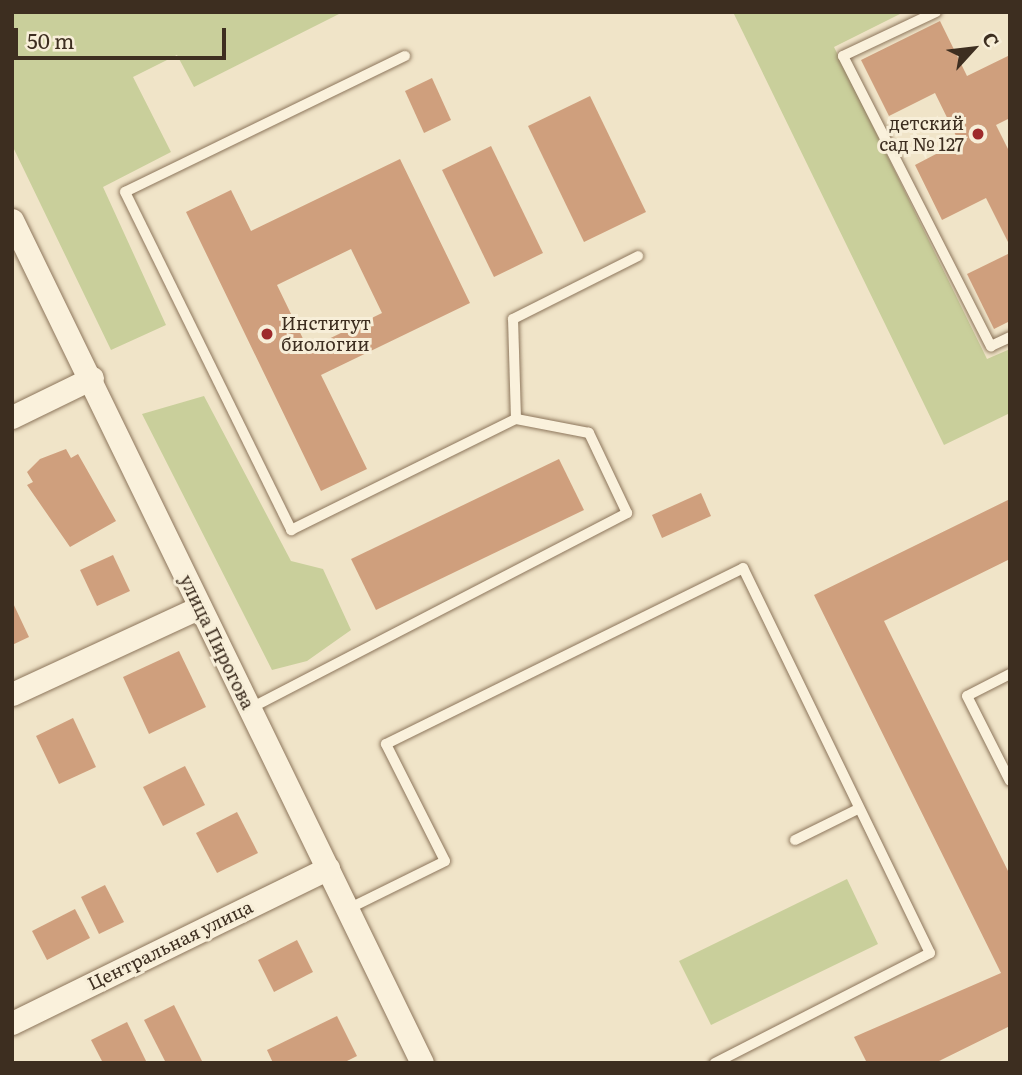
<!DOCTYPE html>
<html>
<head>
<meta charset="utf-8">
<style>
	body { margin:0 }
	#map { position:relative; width:1022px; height:1075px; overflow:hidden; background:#f0e4c8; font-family:Literata,serif }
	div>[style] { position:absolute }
	.green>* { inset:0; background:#c9cf9b }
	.building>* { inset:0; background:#cf9f7d }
	.roads { filter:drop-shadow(0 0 2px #8d765c) drop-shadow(0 0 2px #8d765c) }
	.lane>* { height:10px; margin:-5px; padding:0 5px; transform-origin:5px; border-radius:5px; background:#faf1dc }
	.street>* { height:23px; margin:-11.5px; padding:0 11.5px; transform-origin:11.5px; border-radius:11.5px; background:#faf1dc }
	.dots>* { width:19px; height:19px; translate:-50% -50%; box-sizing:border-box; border:4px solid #f7eed8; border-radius:50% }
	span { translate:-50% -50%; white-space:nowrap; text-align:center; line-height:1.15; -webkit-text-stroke:6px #f7eed8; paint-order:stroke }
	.poi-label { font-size:18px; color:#3d2e20 }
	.right { translate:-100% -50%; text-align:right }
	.left { translate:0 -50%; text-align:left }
	.street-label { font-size:18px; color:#3d2e20 }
	.frame { position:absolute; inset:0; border:14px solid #3d2e20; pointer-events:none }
	.north { position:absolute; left:938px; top:14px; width:70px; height:70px; -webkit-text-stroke:5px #f7eed8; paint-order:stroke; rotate:63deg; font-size:19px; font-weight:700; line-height:28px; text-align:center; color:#3d2e20 }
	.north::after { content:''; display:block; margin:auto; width:24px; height:32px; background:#3d2e20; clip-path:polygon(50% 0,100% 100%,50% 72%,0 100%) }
	.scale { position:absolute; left:14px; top:28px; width:212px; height:32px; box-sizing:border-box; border:4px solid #3d2e20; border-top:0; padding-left:9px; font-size:21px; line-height:24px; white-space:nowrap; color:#3d2e20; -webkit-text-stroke:5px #f7eed8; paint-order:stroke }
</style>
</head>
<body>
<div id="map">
	<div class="green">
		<i style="clip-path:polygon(12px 12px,343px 12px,194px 87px,177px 55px,133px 77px,171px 152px,103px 187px,166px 325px,111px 350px,12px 145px)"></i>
		<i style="clip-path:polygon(733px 12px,904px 12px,834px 47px,987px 359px,1010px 349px,1010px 413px,944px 445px)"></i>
		<i style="clip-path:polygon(204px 396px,291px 561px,323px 569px,351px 630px,307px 661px,272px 670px,142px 414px)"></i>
		<i style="clip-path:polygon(847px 879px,878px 944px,711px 1025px,679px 961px)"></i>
	</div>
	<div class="building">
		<i style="clip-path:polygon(940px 21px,967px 76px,1010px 55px,1010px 118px,996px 125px,1010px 153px,1010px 246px,986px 198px,942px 220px,915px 165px,959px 142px,935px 93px,889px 116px,861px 60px)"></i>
		<i style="clip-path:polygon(432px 78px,451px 120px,424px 133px,405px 91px)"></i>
		<i style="clip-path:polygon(590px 96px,646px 212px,584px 242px,528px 126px)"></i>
		<i style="clip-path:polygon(491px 146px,543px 253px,494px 277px,442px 170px)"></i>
		<i style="clip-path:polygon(evenodd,400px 159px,470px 303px,321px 375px,367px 469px,321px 491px,186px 212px,231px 190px,251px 231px,400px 159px,351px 249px,382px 313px,308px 349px,277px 285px,351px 249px)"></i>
		<i style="clip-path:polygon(1010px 253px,1010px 321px,994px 329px,967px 274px)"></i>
		<i style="clip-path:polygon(66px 449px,71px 458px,78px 454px,116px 521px,70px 547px,27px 485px,33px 482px,27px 472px,40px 459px)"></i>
		<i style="clip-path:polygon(559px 459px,584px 510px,376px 610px,351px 559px)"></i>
		<i style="clip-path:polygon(701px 493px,711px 516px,662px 538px,652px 515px)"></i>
		<i style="clip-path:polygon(1010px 499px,1010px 559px,884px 621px,1010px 875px,1010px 1026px,935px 1063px,867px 1063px,854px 1037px,1001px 973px,814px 595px)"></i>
		<i style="clip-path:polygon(113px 555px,130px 591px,97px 606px,80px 570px)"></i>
		<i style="clip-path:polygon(12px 601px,29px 637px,12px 645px)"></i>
		<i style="clip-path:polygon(179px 651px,206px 707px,149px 734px,123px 677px)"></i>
		<i style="clip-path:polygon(73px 718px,96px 767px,59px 784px,36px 736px)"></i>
		<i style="clip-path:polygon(185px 766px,205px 805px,163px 826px,143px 787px)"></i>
		<i style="clip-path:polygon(237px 812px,258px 853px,217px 873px,196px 833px)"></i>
		<i style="clip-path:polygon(105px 885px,124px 922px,99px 934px,81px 897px)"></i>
		<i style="clip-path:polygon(75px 909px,90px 938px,47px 960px,32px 931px)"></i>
		<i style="clip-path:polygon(297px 940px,313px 972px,274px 992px,258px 960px)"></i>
		<i style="clip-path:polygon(174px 1005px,203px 1063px,166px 1063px,144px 1020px)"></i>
		<i style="clip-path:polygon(337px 1016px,357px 1056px,343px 1063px,273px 1063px,267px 1050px)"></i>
		<i style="clip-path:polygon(127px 1022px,147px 1063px,103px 1063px,91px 1040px)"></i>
	</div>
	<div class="roads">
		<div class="lane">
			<i style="left:936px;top:12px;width:103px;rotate:154.7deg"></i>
			<i style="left:843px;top:56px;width:326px;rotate:63deg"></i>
			<i style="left:991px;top:346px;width:21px;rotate:-25deg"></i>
			<i style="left:405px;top:56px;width:311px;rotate:154.1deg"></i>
			<i style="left:125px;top:192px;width:377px;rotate:63.8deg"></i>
			<i style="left:291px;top:530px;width:251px;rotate:-26.3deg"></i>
			<i style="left:1010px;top:674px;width:48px;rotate:152.9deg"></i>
			<i style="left:967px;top:696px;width:95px;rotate:63.2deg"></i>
			<i style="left:249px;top:709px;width:426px;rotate:-27.4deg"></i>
			<i style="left:627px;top:513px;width:89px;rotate:-115.4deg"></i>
			<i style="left:589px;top:433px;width:74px;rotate:-169.1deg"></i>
			<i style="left:516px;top:419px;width:100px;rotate:-91.7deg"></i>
			<i style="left:513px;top:319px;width:140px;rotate:-26.7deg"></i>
			<i style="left:795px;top:840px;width:70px;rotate:-26.2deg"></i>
			<i style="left:348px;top:909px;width:108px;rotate:-26.3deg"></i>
			<i style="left:445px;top:861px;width:131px;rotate:-116.8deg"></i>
			<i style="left:386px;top:744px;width:398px;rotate:-26.2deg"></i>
			<i style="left:743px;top:568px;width:428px;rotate:64.1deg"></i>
			<i style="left:930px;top:953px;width:242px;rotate:152.9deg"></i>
		</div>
		<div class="street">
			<i style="left:12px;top:220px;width:937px;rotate:64.06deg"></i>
			<i style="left:12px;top:417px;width:89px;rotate:-26deg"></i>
			<i style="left:12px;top:694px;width:207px;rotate:-24.8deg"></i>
			<i style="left:12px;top:1023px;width:352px;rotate:-26.1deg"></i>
		</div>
	</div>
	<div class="dots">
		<i style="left:978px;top:134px;background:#9e2a2b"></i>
		<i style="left:267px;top:334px;background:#9e2a2b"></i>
	</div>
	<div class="poi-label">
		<span class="right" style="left:964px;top:134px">детский<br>сад № 127</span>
		<span class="left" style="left:281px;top:334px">Институт<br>биологии</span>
	</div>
	<div class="street-label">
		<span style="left:217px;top:642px;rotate:64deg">улица Пирогова</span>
		<span style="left:170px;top:945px;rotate:-26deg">Центральная улица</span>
	</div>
	<div class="frame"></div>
	<div class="north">С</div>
	<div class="scale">50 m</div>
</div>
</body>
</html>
